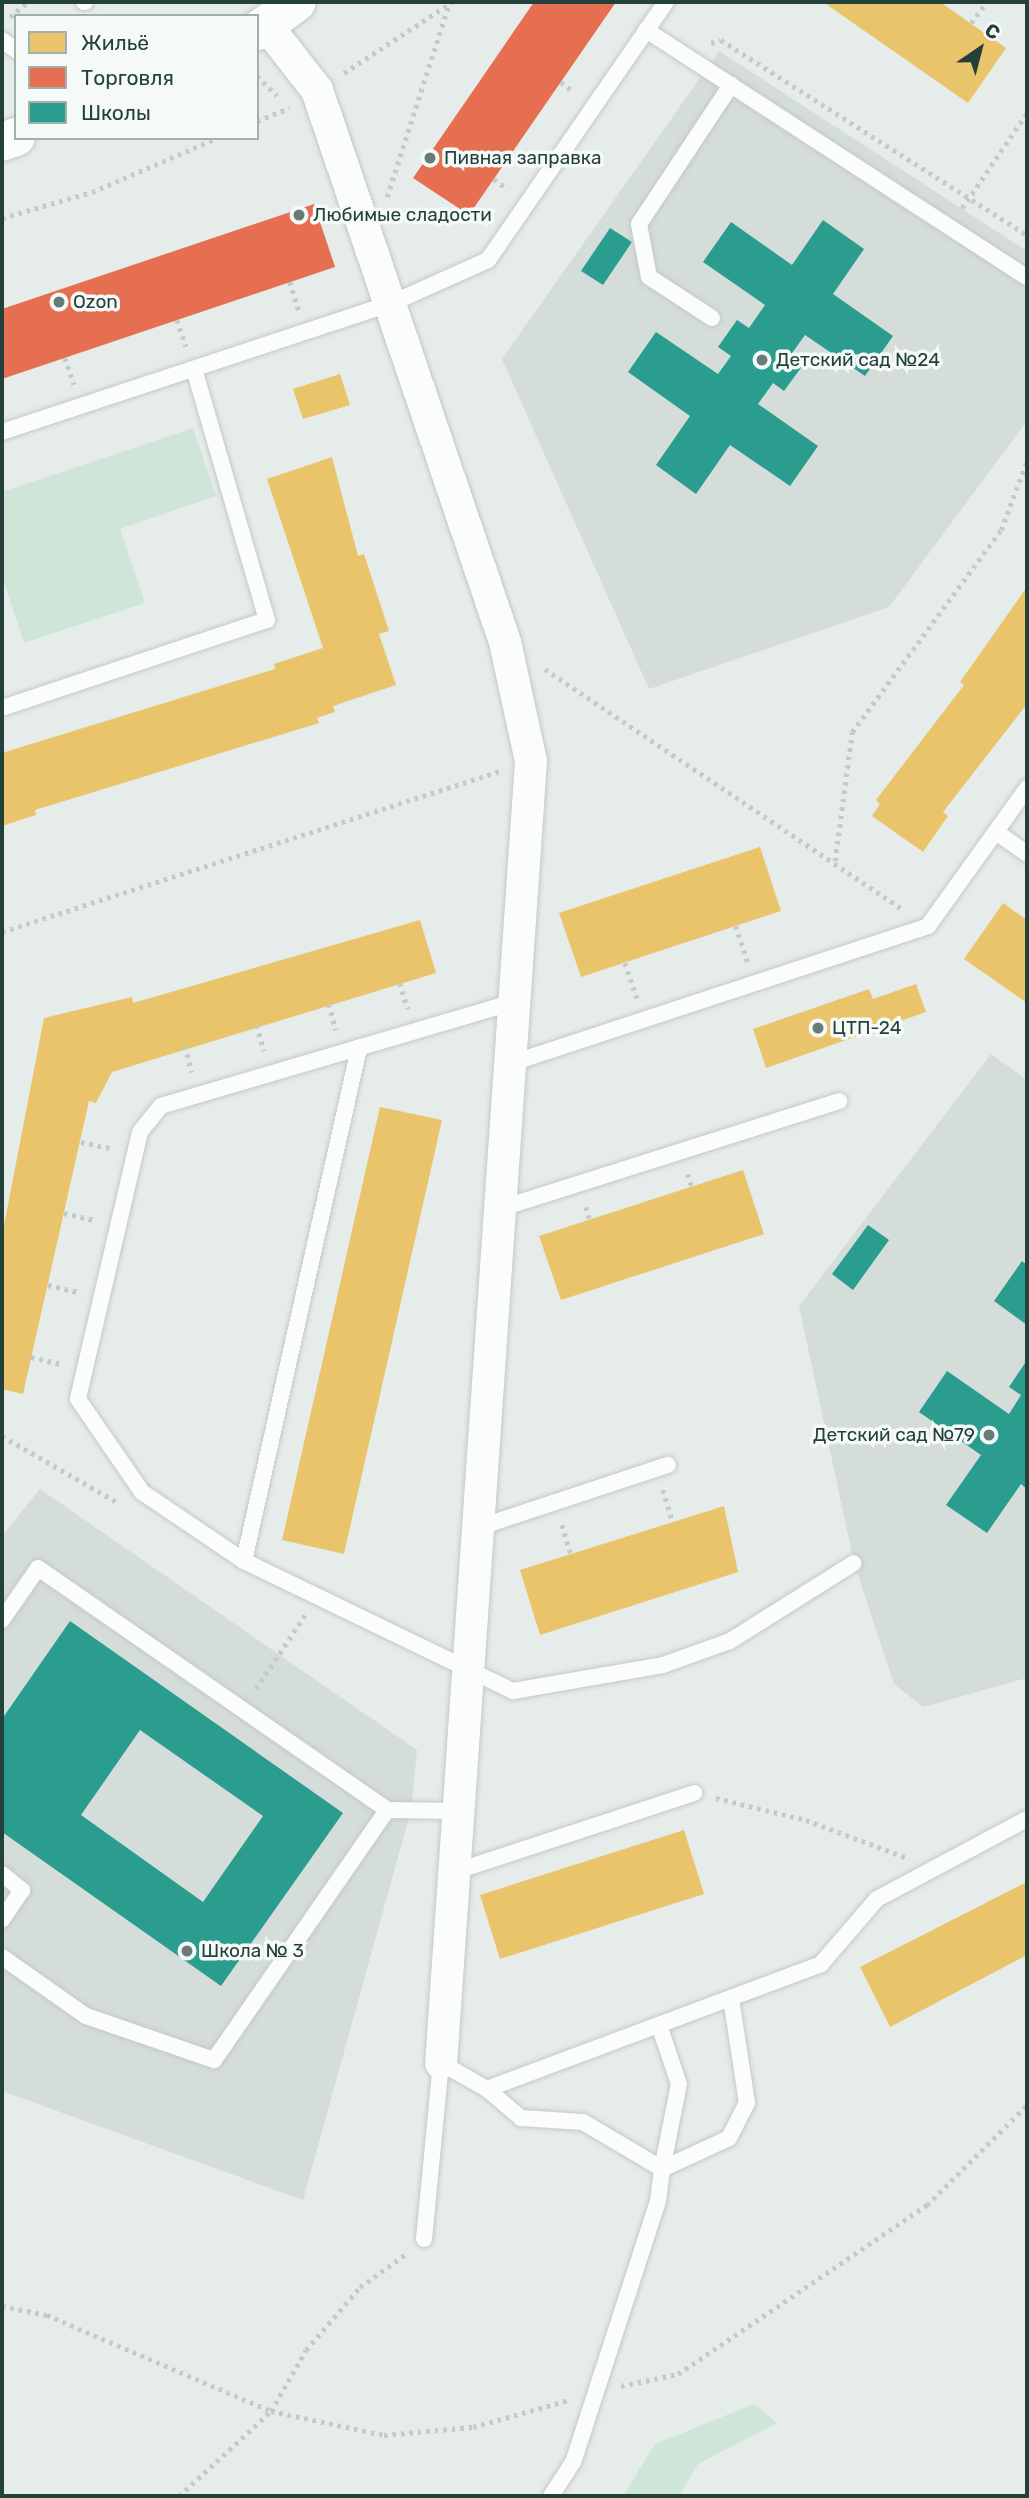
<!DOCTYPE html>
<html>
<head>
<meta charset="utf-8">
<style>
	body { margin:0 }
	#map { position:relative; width:1029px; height:2498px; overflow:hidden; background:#e6ece9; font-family:Rubik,sans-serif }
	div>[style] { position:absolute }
	.built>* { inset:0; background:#d4ddd9 }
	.green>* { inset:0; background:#cfe5d7 }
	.homes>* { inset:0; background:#e9c46a }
	.shops>* { inset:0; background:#e76f51 }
	.schools>* { inset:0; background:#2a9d8f }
	.path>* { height:4.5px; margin-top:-2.25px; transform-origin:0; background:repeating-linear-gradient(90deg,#c2cbc9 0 3.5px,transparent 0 8.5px) }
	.roads { filter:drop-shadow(0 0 2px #c3c9c6) drop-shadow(0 0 2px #c3c9c6) }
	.service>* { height:16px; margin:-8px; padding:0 8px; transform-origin:8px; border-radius:8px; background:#fbfcfc }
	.minor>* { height:32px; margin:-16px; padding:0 16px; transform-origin:16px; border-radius:16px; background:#fbfcfc }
	.tertiary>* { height:38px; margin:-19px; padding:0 19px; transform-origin:19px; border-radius:19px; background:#fbfcfc }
	.dots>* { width:19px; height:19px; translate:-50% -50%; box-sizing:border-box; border:4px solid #f5faf8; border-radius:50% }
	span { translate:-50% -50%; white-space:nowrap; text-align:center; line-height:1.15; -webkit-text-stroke:7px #f5faf8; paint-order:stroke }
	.poi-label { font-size:19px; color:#23403b }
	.left { translate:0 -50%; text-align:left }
	.right { translate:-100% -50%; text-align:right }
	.frame { position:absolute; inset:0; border:4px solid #23403b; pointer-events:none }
	.legend { position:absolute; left:14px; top:14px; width:245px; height:126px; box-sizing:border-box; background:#f5faf8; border:2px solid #a1b0ac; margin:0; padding:9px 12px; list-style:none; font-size:21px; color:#23403b }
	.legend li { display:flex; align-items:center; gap:14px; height:35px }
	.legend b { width:35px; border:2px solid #a1b0ac }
	.north { position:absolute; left:945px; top:14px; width:70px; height:70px; -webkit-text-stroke:5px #f5faf8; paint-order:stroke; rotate:35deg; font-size:19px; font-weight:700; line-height:28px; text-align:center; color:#23403b }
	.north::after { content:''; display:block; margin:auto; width:24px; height:32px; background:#23403b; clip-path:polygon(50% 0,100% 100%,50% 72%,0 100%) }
</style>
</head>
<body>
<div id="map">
	<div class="built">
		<i style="clip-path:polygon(719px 51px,1027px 251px,1027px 421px,889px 607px,649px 689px,502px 359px)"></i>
		<i style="clip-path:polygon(991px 1054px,1027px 1080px,1027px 1678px,923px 1707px,894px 1684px,854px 1563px,799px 1306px)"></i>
		<i style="clip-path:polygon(40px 1489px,417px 1750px,411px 1810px,303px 2200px,2px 2091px,2px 1536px)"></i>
	</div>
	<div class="green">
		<i style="clip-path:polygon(193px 428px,216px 496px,120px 529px,145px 603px,24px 643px,2px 576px,2px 492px)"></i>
		<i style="clip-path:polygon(754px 2404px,777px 2423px,698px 2464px,679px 2496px,623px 2496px,655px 2444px)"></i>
	</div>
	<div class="homes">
		<i style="clip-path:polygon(823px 2px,940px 2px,1006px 48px,968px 103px)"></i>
		<i style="clip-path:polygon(340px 374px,350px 405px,303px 419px,293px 389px)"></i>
		<i style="clip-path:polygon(332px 457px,358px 556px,364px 554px,389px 631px,379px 634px,396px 685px,333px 706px,335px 712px,317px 718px,319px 723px,35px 810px,36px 815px,2px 826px,2px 753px,275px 669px,274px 664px,323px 648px,267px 479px)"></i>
		<i style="clip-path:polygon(1027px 587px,1027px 704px,943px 812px,948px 816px,923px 852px,872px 816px,880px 804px,876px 800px,964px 685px,960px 682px)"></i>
		<i style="clip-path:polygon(760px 847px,781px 911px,581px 977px,559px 913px)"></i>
		<i style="clip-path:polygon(1003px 903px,1027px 920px,1027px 1003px,964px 959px)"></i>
		<i style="clip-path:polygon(420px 920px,436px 973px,112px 1072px,96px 1103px,89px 1101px,23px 1394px,2px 1389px,2px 1236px,44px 1018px,132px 997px,133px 1003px)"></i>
		<i style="clip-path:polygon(916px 984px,926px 1012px,766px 1068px,753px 1029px,869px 989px,873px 999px)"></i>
		<i style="clip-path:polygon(380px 1107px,442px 1120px,344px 1554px,282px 1540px)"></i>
		<i style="clip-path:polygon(743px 1170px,764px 1234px,561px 1300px,539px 1236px)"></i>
		<i style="clip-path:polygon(724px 1506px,738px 1572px,540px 1635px,520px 1570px)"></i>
		<i style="clip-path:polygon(684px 1830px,704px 1894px,500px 1959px,480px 1895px)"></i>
		<i style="clip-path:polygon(1027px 1882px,1027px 1955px,890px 2027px,860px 1967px)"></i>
	</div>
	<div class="shops">
		<i style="clip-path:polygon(534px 2px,616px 2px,469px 215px,413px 178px)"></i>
		<i style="clip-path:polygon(314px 204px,335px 267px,2px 379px,2px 309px)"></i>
	</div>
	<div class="schools">
		<i style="clip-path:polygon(823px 220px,864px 249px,833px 294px,893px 336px,865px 376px,805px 335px,790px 356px,803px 365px,784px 391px,773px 383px,758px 404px,818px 446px,790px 486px,730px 445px,696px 494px,656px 465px,690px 416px,628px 372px,656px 332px,718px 374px,731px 356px,718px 347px,737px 320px,749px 328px,765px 305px,703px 262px,731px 222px,792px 265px)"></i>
		<i style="clip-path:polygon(610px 228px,632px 242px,603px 285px,581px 271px)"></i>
		<i style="clip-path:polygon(868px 1225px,889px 1240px,853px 1290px,832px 1274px)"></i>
		<i style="clip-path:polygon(1022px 1261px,1027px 1265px,1027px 1325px,994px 1301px)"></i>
		<i style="clip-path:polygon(1027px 1360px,1027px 1489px,1021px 1484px,987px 1533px,946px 1505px,981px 1455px,919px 1412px,947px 1371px,1009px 1414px,1021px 1395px,1009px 1387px)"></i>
		<i style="clip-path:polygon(evenodd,70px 1621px,343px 1813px,221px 1986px,2px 1832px,2px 1719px,70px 1621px,140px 1730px,263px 1816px,203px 1902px,81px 1815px,140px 1730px)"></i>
	</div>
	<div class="path">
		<i style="left:10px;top:17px;width:23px;rotate:-40deg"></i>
		<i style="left:971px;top:23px;width:26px;rotate:-54deg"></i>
		<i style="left:711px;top:43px;width:10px;rotate:-17deg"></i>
		<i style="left:721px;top:40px;width:363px;rotate:32.5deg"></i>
		<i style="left:344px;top:73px;width:129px;rotate:-33.3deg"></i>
		<i style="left:257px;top:76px;width:28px;rotate:44deg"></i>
		<i style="left:561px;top:82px;width:16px;rotate:38deg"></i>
		<i style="left:257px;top:121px;width:35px;rotate:-22deg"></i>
		<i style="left:494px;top:179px;width:17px;rotate:36deg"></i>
		<i style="left:387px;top:197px;width:203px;rotate:-72.2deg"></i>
		<i style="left:962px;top:208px;width:115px;rotate:-55.6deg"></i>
		<i style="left:2px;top:218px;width:94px;rotate:-16.1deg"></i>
		<i style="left:92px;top:192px;width:136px;rotate:-23.4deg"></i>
		<i style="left:290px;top:282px;width:30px;rotate:73deg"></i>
		<i style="left:177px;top:320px;width:28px;rotate:71deg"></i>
		<i style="left:65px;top:358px;width:28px;rotate:71deg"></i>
		<i style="left:545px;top:669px;width:432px;rotate:33.9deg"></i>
		<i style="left:835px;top:861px;width:130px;rotate:-82.5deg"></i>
		<i style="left:852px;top:732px;width:251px;rotate:-53.6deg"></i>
		<i style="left:1001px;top:530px;width:74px;rotate:-69.4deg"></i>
		<i style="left:736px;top:926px;width:38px;rotate:72deg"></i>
		<i style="left:2px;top:932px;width:523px;rotate:-17.92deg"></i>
		<i style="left:625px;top:963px;width:37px;rotate:71deg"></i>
		<i style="left:400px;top:983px;width:27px;rotate:73deg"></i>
		<i style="left:329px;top:1004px;width:27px;rotate:75deg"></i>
		<i style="left:257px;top:1025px;width:27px;rotate:75deg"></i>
		<i style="left:185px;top:1046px;width:27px;rotate:75deg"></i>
		<i style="left:81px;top:1142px;width:34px;rotate:12deg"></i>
		<i style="left:688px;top:1174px;width:14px;rotate:73deg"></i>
		<i style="left:586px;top:1207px;width:14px;rotate:73deg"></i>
		<i style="left:64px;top:1213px;width:31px;rotate:13deg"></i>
		<i style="left:48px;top:1285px;width:31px;rotate:13deg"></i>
		<i style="left:31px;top:1357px;width:31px;rotate:13deg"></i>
		<i style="left:2px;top:1436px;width:133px;rotate:29.9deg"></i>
		<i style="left:663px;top:1490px;width:34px;rotate:73deg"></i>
		<i style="left:562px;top:1525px;width:30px;rotate:73deg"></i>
		<i style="left:256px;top:1689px;width:89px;rotate:-56.5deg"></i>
		<i style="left:716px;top:1798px;width:93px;rotate:13.7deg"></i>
		<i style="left:806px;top:1820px;width:106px;rotate:20.5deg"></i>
		<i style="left:2px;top:2306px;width:46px;rotate:11.3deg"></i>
		<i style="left:47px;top:2315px;width:244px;rotate:23.2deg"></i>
		<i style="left:271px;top:2411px;width:116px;rotate:12deg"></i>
		<i style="left:384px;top:2435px;width:89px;rotate:-5.1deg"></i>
		<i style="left:473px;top:2427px;width:100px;rotate:-15.7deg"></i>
		<i style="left:621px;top:2386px;width:58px;rotate:-11.9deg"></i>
		<i style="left:678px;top:2374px;width:301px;rotate:-34.2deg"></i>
		<i style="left:927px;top:2205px;width:141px;rotate:-45deg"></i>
		<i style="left:179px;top:2496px;width:125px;rotate:-42.7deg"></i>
		<i style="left:271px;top:2411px;width:70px;rotate:-60.2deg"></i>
		<i style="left:306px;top:2350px;width:83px;rotate:-49.4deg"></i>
		<i style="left:360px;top:2287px;width:57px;rotate:-35.7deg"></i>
	</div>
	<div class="roads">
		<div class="service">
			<i style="left:84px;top:2px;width:1px"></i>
			<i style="left:646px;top:30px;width:454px;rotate:33deg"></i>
			<i style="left:2px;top:40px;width:17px;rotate:36deg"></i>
			<i style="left:712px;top:318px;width:75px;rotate:-146.9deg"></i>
			<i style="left:649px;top:277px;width:54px;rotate:-100.7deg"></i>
			<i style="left:639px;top:224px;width:167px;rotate:-56.5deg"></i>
			<i style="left:2px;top:432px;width:409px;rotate:-18.3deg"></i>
			<i style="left:390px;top:304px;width:107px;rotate:-24.2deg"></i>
			<i style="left:488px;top:260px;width:313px;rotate:-55.4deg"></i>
			<i style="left:2px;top:708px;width:279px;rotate:-18.4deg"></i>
			<i style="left:267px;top:620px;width:261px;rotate:-106.2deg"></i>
			<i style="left:996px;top:832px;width:38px;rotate:35deg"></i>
			<i style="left:514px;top:1002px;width:368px;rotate:163.6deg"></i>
			<i style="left:161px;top:1106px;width:33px;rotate:129deg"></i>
			<i style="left:140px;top:1132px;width:274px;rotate:103.1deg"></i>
			<i style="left:78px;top:1399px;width:113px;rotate:55.5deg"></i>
			<i style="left:142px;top:1492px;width:123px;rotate:34.1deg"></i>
			<i style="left:244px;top:1561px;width:299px;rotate:25.8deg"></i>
			<i style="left:513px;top:1691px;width:152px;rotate:-9.8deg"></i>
			<i style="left:663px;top:1665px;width:71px;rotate:-19.7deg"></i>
			<i style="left:730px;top:1641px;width:146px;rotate:-32.2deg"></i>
			<i style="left:509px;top:1064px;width:441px;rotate:-18.2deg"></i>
			<i style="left:928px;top:926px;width:170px;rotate:-54.3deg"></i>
			<i style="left:499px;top:1209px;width:357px;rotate:-17.6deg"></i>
			<i style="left:477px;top:1528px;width:201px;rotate:-18.3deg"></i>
			<i style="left:244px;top:1561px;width:526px;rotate:-77.36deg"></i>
			<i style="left:2px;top:1620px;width:63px;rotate:-55.3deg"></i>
			<i style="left:38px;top:1568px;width:425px;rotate:34.7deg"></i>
			<i style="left:387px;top:1810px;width:71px;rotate:0.8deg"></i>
			<i style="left:454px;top:1872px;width:253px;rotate:-18.2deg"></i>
			<i style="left:2px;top:1874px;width:26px;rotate:39deg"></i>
			<i style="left:22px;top:1890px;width:36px;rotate:124deg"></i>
			<i style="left:2px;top:1957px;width:103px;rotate:35.1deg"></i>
			<i style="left:86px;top:2016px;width:135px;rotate:19deg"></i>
			<i style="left:214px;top:2060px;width:304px;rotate:-55.3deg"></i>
			<i style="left:659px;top:2025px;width:62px;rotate:71.3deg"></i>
			<i style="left:679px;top:2084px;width:87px;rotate:101.3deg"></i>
			<i style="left:662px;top:2169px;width:74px;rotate:-24.8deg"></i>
			<i style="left:729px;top:2138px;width:39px;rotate:-63deg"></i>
			<i style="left:747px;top:2103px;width:106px;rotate:-98.7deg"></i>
			<i style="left:487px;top:2089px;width:45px;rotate:40.5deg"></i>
			<i style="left:521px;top:2118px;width:62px;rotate:3.7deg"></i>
			<i style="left:583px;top:2122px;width:92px;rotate:30.7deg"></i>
			<i style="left:662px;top:2169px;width:32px;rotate:97deg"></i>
			<i style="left:658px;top:2201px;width:274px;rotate:108deg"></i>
			<i style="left:573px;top:2462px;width:40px;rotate:122.9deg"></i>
			<i style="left:424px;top:2239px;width:177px;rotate:-84.5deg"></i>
			<i style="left:441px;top:2063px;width:53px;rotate:29.5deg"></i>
			<i style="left:487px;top:2089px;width:357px;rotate:-20.5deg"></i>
			<i style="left:821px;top:1964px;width:86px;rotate:-49.3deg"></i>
			<i style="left:877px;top:1899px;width:170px;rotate:-28.1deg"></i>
		</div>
		<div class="minor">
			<i style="left:267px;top:26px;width:81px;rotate:52deg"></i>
			<i style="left:317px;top:90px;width:583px;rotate:71.19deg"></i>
			<i style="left:505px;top:642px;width:122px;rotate:77.7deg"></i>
			<i style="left:531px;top:761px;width:1305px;rotate:93.95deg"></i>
		</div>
		<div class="tertiary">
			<i style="left:257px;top:31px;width:49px;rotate:-35.9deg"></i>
			<i style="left:2px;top:142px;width:15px;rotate:-20deg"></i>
		</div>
	</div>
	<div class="dots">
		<i style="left:430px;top:158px;background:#677c78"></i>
		<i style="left:299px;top:215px;background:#677c78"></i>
		<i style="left:59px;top:302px;background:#677c78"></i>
		<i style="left:762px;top:360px;background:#677c78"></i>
		<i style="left:818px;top:1028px;background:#677c78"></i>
		<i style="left:989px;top:1435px;background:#677c78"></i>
		<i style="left:187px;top:1951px;background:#677c78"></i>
	</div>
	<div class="poi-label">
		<span class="left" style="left:444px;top:158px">Пивная заправка</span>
		<span class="left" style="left:313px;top:215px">Любимые сладости</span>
		<span class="left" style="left:73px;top:302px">Ozon</span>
		<span class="left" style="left:776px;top:360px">Детский сад №24</span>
		<span class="left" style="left:832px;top:1028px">ЦТП-24</span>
		<span class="right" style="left:975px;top:1435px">Детский сад №79</span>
		<span class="left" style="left:201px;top:1951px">Школа № 3</span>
	</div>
	<div class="frame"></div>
	<ul class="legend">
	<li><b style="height:19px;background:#e9c46a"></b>Жильё</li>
	<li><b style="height:19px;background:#e76f51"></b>Торговля</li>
	<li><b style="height:19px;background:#2a9d8f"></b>Школы</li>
	</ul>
	<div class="north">С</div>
</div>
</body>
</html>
